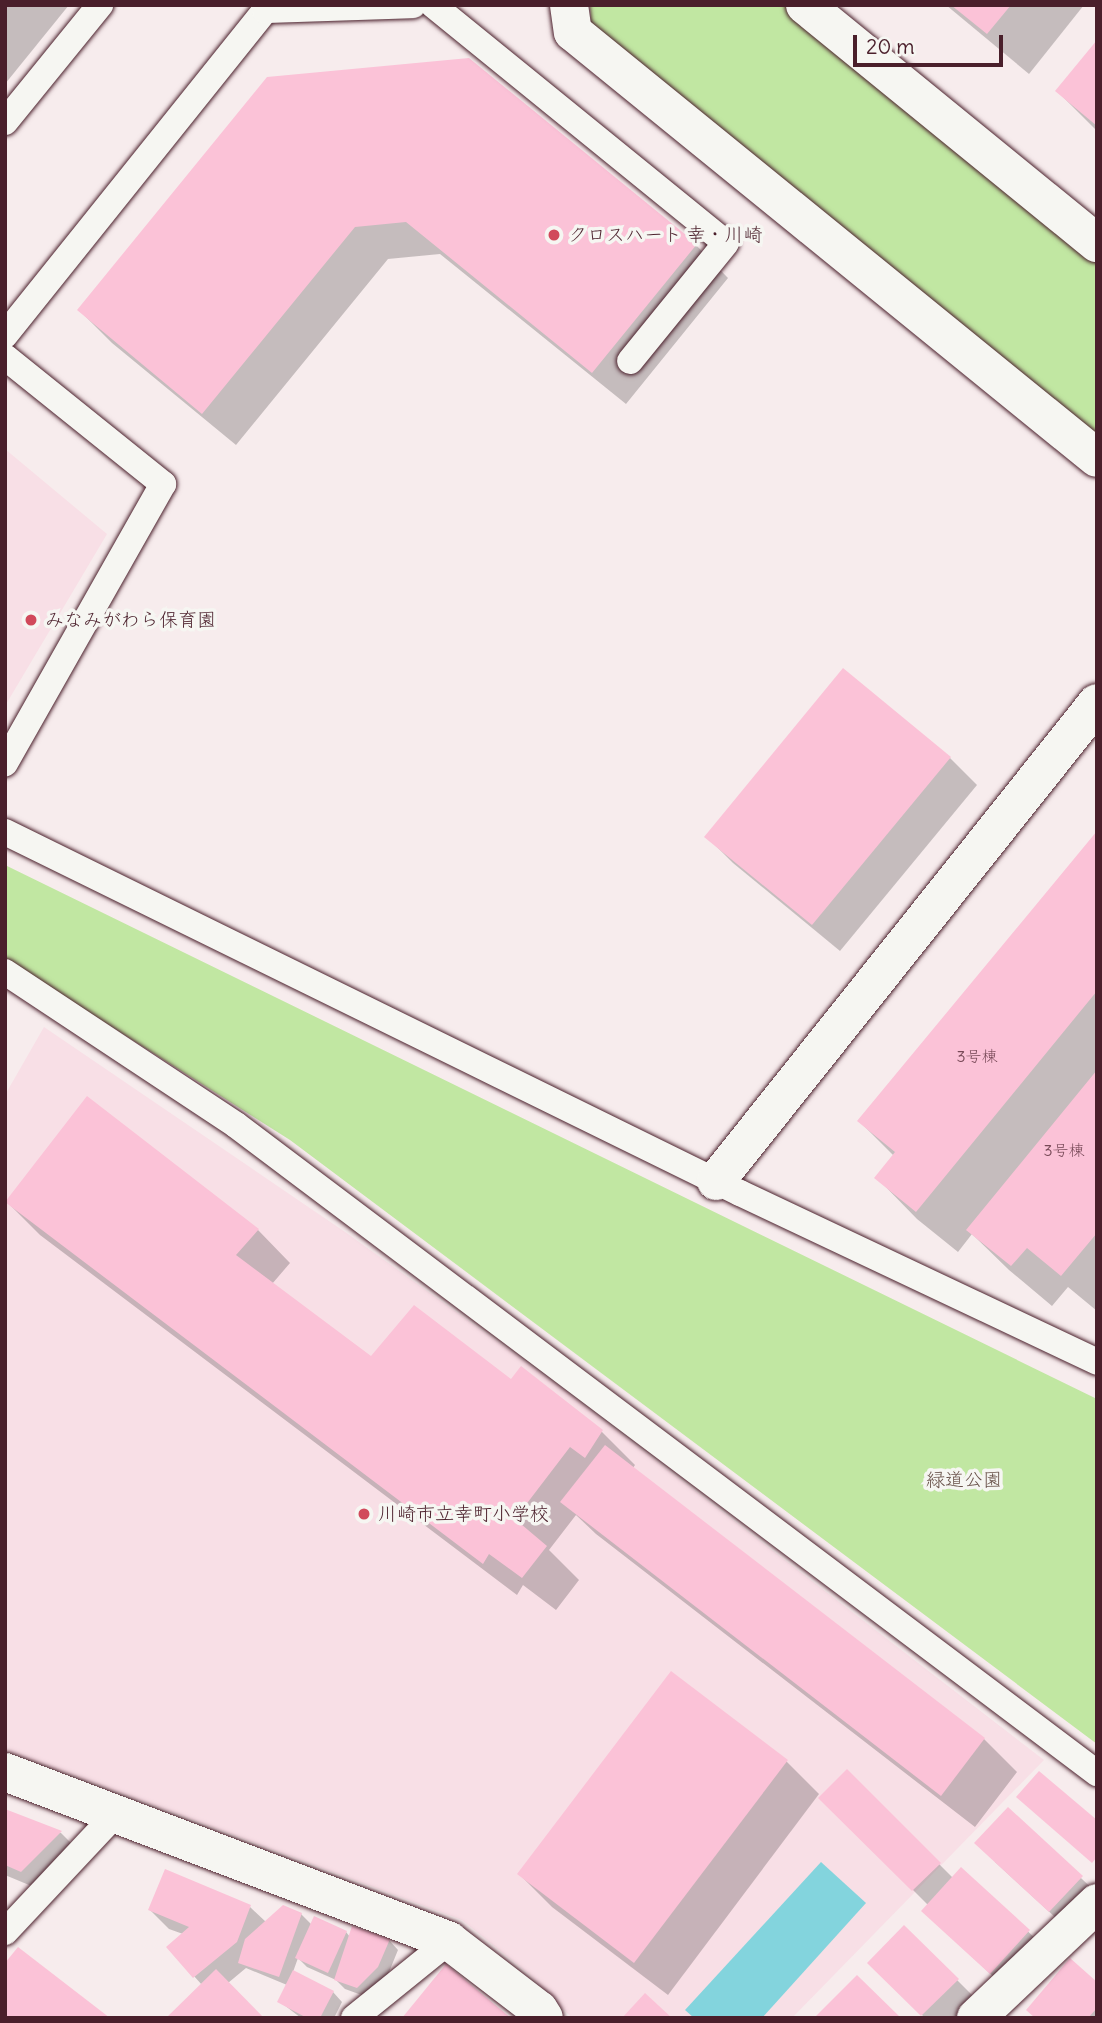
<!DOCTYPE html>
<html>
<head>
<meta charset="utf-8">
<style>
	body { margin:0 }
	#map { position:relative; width:1102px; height:2023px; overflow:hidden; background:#f7eced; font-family:Delius,"Klee One",sans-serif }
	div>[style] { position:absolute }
	.built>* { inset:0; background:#f8dfe6 }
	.green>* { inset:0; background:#c1e7a2 }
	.water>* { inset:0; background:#83d4dd }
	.shadow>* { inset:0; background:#0003 }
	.building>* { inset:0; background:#fbc2d7 }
	.roads { filter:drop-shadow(0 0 2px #4a1f2b) drop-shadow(0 0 2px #4a1f2b) }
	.service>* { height:26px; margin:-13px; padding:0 13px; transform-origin:13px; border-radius:13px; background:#f6f6f2 }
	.pedestrian>* { height:38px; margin:-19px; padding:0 19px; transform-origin:19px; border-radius:19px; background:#f6f6f2 }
	.minor>* { height:38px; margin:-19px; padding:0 19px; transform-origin:19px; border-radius:19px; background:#f6f6f2 }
	.dots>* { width:19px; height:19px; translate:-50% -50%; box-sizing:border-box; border:4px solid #f6f6f2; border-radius:50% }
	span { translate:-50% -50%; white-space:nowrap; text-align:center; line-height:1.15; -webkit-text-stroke:7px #f6f6f2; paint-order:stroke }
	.number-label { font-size:16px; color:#764856 }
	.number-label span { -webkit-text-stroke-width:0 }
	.poi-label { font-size:19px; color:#4a1f2b }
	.left { translate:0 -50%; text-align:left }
	.park-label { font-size:19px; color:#685149 }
	.frame { position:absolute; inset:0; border:7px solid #4a1f2b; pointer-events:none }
	.scale { position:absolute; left:853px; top:35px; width:150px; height:32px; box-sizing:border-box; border:4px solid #4a1f2b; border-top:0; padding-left:9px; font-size:21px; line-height:24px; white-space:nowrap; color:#4a1f2b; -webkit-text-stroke:5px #f6f6f2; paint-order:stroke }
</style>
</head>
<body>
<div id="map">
	<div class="built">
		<i style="clip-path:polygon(5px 449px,107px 534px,5px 706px)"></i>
		<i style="clip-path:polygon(44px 1027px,348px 1234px,563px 1389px,1044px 1760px,792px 2018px,572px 2018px,529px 1974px,462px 1920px,5px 1750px,5px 1095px)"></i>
	</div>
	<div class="green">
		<i style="clip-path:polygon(590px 5px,785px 5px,1097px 263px,1097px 442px,592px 34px)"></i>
		<i style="clip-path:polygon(5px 865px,1097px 1399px,1097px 1744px,290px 1140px,5px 959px)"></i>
	</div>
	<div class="water">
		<i style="clip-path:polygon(821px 1862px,866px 1903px,762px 2018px,694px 2018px,685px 2010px)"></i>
	</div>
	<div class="shadow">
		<i style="clip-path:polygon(5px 5px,69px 5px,5px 84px)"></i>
		<i style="clip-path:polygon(946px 5px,1084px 5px,1029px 74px)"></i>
		<i style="clip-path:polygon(1097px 43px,1097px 131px,1057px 91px)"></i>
		<i style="clip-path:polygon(268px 79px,696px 245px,728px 278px,626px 404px,440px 254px,388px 259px,236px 445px,112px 343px,79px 310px)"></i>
		<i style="clip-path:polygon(844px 671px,950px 758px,977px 785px,840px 951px,733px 863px,707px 837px)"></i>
		<i style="clip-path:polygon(1097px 833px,1097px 1311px,1068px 1287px,1052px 1306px,1009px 1270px,972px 1234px,958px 1252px,917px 1219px,877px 1178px,894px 1156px,859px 1121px)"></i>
		<i style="clip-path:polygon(7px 1202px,258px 1230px,290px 1263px,272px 1284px,371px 1358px,511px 1381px,522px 1368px,602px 1432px,635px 1465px,633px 1468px,984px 1739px,1017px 1772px,975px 1827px,596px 1534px,576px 1515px,549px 1550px,579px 1580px,556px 1610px,523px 1585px,517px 1595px,40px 1235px)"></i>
		<i style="clip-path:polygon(786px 1761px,819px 1794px,668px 1995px,552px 1907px,519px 1874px)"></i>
		<i style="clip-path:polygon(847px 1772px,953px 1878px,961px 1870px,1048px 1950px,1009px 1991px,942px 1929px,928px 1905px,821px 1798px)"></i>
		<i style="clip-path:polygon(1008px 1810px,1097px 1893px,1069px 1930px,995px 1862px)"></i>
		<i style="clip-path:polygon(5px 1811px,61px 1833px,79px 1851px,41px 1890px,5px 1875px)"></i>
		<i style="clip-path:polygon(250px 1907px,266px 1922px,301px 1914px,312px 1925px,346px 1932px,350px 1937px,389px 1940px,398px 1950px,387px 1977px,367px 1997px,345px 1989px,336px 1980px,307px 1967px,298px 1958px,293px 1972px,333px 1992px,342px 2002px,334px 2018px,301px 2018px,279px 2001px,287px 1985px,246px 1968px,228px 1983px,202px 1985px,168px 1947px,183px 1934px,169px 1929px,150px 1910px)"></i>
		<i style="clip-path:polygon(905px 1928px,976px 1999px,957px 2018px,925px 2018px,870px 1963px)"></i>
		<i style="clip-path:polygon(1097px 1985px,1097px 2018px,1036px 2018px)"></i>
	</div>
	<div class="building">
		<i style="clip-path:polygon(951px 5px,1011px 5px,987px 34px)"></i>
		<i style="clip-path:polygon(1097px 40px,1097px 126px,1055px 91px)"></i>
		<i style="clip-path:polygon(469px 58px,697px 244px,592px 373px,406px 222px,355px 227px,202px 414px,77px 310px,267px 77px)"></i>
		<i style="clip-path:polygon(843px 668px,951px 757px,812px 925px,704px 837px)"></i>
		<i style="clip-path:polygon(1097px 831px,1097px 991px,916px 1212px,874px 1178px,895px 1152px,857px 1121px)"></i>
		<i style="clip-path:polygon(1097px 1070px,1097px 1233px,1061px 1276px,1027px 1248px,1011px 1266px,966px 1230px)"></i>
		<i style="clip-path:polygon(87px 1096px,259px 1229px,236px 1255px,371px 1356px,414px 1305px,511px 1379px,521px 1366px,603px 1430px,585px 1458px,570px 1447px,515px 1519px,547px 1546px,522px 1578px,489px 1554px,483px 1564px,5px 1202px)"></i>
		<i style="clip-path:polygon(605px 1445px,985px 1738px,941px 1796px,560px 1502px)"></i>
		<i style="clip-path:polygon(671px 1671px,788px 1760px,634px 1963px,517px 1874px)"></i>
		<i style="clip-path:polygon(847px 1769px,941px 1863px,912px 1891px,818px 1798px)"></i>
		<i style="clip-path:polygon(1039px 1771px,1097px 1820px,1097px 1857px,1092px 1863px,1016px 1797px)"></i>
		<i style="clip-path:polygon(1008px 1807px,1083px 1876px,1049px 1912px,974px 1843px)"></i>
		<i style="clip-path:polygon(5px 1809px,62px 1831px,21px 1872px,5px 1865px)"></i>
		<i style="clip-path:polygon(961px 1867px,1030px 1930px,990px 1974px,921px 1911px)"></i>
		<i style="clip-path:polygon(165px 1869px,251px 1905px,237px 1942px,193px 1978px,166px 1947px,189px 1927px,148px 1910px)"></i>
		<i style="clip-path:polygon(283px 1905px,302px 1913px,279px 1977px,238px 1963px,245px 1939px)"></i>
		<i style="clip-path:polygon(314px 1916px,347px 1931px,328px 1973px,295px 1958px)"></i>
		<i style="clip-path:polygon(904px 1925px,959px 1979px,921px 2016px,867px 1963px)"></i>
		<i style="clip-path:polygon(352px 1926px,390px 1939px,378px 1967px,357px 1988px,334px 1980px)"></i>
		<i style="clip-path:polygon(18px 1947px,110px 2018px,5px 2018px,5px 1963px)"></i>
		<i style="clip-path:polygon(1070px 1958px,1097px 1982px,1097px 2008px,1088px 2018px,1035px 2018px,1026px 2010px)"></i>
		<i style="clip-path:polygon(446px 1964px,511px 2018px,402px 2018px)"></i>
		<i style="clip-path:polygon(216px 1969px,264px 2018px,166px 2018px)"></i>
		<i style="clip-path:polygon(293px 1970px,334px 1991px,320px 2018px,307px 2018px,277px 2002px)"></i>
		<i style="clip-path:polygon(857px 1975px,901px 2018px,814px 2018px)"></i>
		<i style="clip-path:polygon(645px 1993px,672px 2018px,622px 2018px)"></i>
	</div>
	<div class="roads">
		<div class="service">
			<i style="left:433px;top:5px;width:377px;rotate:39.1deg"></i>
			<i style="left:726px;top:243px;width:152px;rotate:129.1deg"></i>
			<i style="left:5px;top:122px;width:151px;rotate:-50.9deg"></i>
			<i style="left:5px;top:335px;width:416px;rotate:-51.3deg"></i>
			<i style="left:265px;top:10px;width:148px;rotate:-1.9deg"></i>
			<i style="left:5px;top:357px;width:203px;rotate:38.8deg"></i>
			<i style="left:163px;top:484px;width:321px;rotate:119.5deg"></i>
			<i style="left:5px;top:832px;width:819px;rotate:26.16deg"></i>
			<i style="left:740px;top:1193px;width:395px;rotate:25.3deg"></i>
			<i style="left:5px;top:972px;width:277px;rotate:33.5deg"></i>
			<i style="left:236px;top:1125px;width:1078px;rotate:36.97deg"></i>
			<i style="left:5px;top:1932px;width:162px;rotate:-46.8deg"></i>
			<i style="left:354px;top:2018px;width:122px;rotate:-39deg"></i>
		</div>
		<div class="pedestrian">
			<i style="left:569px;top:5px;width:27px;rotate:82deg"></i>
			<i style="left:573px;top:32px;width:675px;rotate:39.11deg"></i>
			<i style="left:805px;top:5px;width:377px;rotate:39.2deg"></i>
			<i style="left:716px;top:1181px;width:611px;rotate:-51.44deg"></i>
		</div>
		<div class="minor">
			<i style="left:5px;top:1772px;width:475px;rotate:20.8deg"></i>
			<i style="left:449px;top:1941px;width:113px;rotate:37.5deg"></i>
			<i style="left:539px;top:2010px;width:9px;rotate:58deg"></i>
			<i style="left:976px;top:2018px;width:167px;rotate:-43.5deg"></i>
		</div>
	</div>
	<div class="dots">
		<i style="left:554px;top:235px;background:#d1495b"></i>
		<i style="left:31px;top:620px;background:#d1495b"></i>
		<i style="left:364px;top:1514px;background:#d1495b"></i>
	</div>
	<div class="number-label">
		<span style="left:977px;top:1056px">3号棟</span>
		<span style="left:1064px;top:1150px">3号棟</span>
	</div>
	<div class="poi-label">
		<span class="left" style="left:568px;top:235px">クロスハート 幸・川崎</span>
		<span class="left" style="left:45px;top:620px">みなみがわら保育園</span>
		<span class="left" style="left:378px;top:1514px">川崎市立幸町小学校</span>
	</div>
	<div class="park-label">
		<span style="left:964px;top:1480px">緑道公園</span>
	</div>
	<div class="frame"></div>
	<div class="scale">20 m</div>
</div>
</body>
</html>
